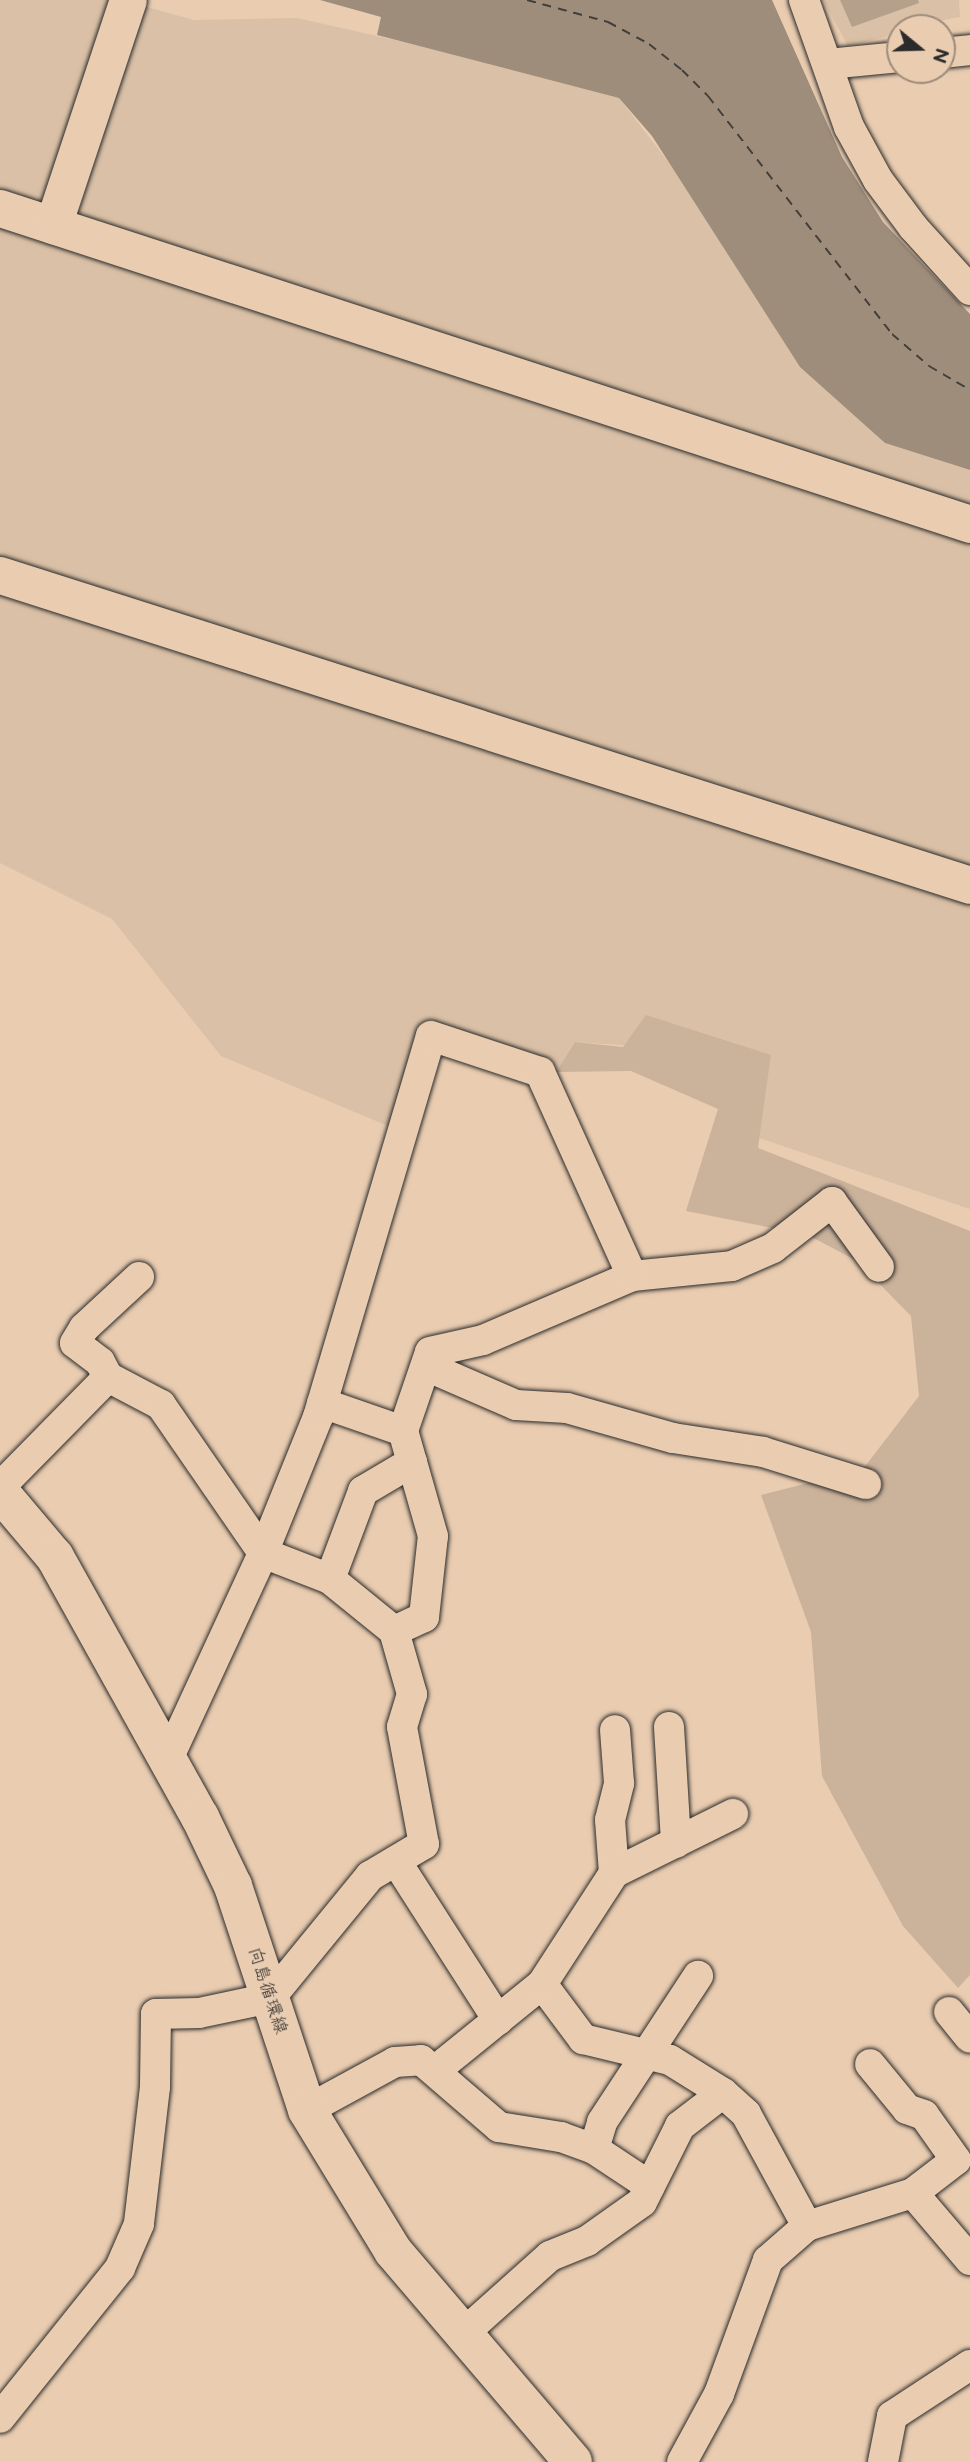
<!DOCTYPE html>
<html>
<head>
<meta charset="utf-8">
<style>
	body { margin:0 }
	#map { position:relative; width:970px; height:2462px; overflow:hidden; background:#eacdb1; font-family:"Balsamiq Sans","Klee One",sans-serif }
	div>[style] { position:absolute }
	.built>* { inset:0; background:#dac0a6 }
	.green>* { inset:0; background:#cbb29b }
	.water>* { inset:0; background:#9f8d7c }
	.ferry>* { height:2px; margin-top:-1px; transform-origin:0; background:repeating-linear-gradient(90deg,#423f3b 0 9px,transparent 0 16px) }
	.building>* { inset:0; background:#b5a08c }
	.roads { filter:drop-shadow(0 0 2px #2b2b2b) drop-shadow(0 0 2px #2b2b2b) }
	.minor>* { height:30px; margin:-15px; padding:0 15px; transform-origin:15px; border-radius:15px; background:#eacdb1 }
	.tertiary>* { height:37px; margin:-18.5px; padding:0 18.5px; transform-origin:18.5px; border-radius:18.5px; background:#eacdb1 }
	.secondary>* { height:38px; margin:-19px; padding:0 19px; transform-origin:19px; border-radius:19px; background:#eacdb1 }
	span { translate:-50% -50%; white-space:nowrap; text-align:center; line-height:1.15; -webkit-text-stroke:5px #eacdb1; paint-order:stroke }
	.street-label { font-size:18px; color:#2b2b2b }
	.north { position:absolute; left:886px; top:14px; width:70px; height:70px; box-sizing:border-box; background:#eacdb1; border:2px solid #9e8c7b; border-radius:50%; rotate:109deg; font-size:19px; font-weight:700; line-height:28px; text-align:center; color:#2b2b2b }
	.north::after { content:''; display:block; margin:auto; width:24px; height:32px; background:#2b2b2b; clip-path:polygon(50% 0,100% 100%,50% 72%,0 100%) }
</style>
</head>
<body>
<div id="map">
	<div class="built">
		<i style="clip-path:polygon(0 0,121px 0,194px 20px,297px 18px,471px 57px,619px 98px,885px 443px,970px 470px,970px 1209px,759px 1138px,771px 1055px,575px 1042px,556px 1072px,430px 1030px,395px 1129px,221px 1056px,112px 919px,0 863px)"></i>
		<i style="clip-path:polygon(823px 0,959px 0,960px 17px,900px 28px,900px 33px,848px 46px)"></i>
	</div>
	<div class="green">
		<i style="clip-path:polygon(646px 1015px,771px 1055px,758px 1148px,970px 1231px,970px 1975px,958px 1988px,903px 1926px,822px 1776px,811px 1632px,761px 1495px,863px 1469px,919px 1396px,911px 1316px,857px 1261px,808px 1235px,686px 1211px,718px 1109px,631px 1071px,556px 1072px,575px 1042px,623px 1047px)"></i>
	</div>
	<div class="water">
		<i style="clip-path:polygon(320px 0,772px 0,842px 157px,883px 222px,970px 314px,970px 470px,885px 443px,800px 367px,652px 136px,619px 98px,377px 35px,381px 17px)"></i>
	</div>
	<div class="ferry">
		<i style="left:527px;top:0;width:84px;rotate:15.2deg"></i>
		<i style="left:608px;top:22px;width:47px;rotate:28.2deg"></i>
		<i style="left:649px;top:44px;width:42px;rotate:38.2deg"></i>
		<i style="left:682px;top:70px;width:37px;rotate:45deg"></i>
		<i style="left:708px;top:96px;width:301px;rotate:52.3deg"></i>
		<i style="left:892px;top:334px;width:49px;rotate:40.9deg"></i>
		<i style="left:929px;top:366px;width:48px;rotate:30.3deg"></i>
	</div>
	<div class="building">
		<i style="clip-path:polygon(840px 0,918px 0,919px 3px,852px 27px)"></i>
	</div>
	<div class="roads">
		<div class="minor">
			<i style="left:804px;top:0;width:135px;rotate:70.5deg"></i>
			<i style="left:849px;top:127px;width:60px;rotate:61.3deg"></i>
			<i style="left:878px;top:180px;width:59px;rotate:53.3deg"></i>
			<i style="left:913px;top:227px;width:85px;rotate:47.9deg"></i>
			<i style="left:942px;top:53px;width:28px;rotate:-6deg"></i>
			<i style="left:828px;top:64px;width:72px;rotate:-5.6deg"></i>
			<i style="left:426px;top:1366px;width:98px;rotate:23.4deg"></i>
			<i style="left:516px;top:1405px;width:51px;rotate:3.4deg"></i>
			<i style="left:567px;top:1408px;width:110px;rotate:15.8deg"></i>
			<i style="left:673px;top:1438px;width:91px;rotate:8.8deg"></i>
			<i style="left:763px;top:1452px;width:108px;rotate:17.3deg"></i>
			<i style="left:108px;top:1377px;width:17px;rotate:-118deg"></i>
			<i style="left:100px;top:1362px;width:31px;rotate:-143deg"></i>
			<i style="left:75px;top:1343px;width:17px;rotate:-59deg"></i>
			<i style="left:84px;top:1328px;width:75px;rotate:-42.8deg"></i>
			<i style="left:322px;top:1403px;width:86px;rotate:19.1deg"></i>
			<i style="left:403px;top:1431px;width:83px;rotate:-71.1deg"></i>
			<i style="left:430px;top:1352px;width:54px;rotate:-12.8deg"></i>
			<i style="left:483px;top:1340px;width:162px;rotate:-23.2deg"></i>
			<i style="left:632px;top:1276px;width:100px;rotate:-5.7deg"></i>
			<i style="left:732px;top:1266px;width:45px;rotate:-23.7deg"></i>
			<i style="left:773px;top:1248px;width:75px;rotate:-37.9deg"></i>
			<i style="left:832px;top:1202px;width:80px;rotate:54.1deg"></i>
			<i style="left:0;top:1487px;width:154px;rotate:-45.5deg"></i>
			<i style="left:108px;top:1377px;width:60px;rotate:27.8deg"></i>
			<i style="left:161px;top:1405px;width:180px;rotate:55.4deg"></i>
			<i style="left:263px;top:1553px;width:72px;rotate:21.2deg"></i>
			<i style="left:330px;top:1579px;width:82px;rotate:39.1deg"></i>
			<i style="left:394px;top:1631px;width:66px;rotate:74.1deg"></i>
			<i style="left:412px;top:1694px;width:34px;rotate:107deg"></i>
			<i style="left:402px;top:1727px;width:119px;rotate:79.4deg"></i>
			<i style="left:424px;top:1844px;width:63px;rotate:149.3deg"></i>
			<i style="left:370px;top:1876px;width:158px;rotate:129.3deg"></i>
			<i style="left:270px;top:1998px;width:73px;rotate:168.1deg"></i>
			<i style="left:199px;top:2013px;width:43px;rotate:178.7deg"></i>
			<i style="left:156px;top:2014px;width:73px;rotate:90.8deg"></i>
			<i style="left:155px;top:2087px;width:138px;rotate:96.7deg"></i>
			<i style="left:139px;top:2224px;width:48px;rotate:113.4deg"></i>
			<i style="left:120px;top:2268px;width:192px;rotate:128.7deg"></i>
			<i style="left:330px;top:1579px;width:94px;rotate:-69.4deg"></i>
			<i style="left:363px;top:1491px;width:57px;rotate:-30.6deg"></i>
			<i style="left:394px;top:1631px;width:33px;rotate:-25deg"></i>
			<i style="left:424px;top:1617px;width:81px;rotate:-83.7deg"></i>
			<i style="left:433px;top:1536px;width:109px;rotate:-105.9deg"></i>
			<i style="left:669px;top:1727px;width:116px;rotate:86.5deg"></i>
			<i style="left:168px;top:1759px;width:227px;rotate:-65.2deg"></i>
			<i style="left:263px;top:1553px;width:147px;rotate:-68deg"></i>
			<i style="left:318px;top:1417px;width:397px;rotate:-73.5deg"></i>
			<i style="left:431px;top:1036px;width:115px;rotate:18.3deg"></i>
			<i style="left:540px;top:1072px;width:224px;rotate:65.7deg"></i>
			<i style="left:396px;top:1861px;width:189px;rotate:57.3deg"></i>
			<i style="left:614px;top:1873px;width:53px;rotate:-94.3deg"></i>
			<i style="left:610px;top:1820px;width:38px;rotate:-76deg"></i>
			<i style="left:619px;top:1783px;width:53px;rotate:-94.3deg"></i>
			<i style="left:542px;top:1984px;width:69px;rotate:53.3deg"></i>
			<i style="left:583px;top:2039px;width:89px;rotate:13.6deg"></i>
			<i style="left:670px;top:2060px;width:62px;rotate:31.9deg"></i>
			<i style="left:949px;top:2012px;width:33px;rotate:51deg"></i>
			<i style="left:437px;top:2069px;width:135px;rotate:-39deg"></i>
			<i style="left:542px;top:1984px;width:132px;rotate:-57deg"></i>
			<i style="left:614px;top:1873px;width:133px;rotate:-26.4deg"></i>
			<i style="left:307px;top:2110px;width:100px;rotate:-28.6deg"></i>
			<i style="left:395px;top:2062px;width:26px;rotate:-4deg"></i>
			<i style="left:421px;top:2060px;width:103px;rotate:40.7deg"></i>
			<i style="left:499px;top:2127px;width:63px;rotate:9.2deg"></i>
			<i style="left:561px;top:2137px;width:35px;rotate:20deg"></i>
			<i style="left:594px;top:2149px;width:67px;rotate:33.5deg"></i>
			<i style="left:594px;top:2149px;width:28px;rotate:-73deg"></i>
			<i style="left:602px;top:2122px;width:175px;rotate:-56.7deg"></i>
			<i style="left:913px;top:2193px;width:88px;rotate:49.6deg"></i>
			<i style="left:807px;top:2226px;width:111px;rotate:-17.3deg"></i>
			<i style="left:913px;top:2193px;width:54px;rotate:-37.5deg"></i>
			<i style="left:956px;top:2160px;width:55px;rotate:-125.4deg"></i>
			<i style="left:924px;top:2115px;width:18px;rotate:-161deg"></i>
			<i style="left:907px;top:2109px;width:58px;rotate:-129.4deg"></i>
			<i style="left:465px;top:2332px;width:114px;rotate:-41.8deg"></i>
			<i style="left:550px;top:2256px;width:40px;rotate:-22deg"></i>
			<i style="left:587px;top:2241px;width:67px;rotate:-35.3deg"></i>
			<i style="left:642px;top:2202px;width:85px;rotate:-63.4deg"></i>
			<i style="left:680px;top:2126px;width:54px;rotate:-37.5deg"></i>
			<i style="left:723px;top:2093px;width:31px;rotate:42deg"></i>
			<i style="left:746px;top:2114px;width:128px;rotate:61.4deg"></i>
			<i style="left:807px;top:2226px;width:52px;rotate:138.9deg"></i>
			<i style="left:768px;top:2260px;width:143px;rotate:110.1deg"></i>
			<i style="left:719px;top:2394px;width:77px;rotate:118.6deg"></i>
			<i style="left:883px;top:2462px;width:47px;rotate:-78.9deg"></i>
			<i style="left:892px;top:2416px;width:93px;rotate:-33.2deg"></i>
		</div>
		<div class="tertiary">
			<i style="left:0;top:208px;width:1020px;rotate:18.04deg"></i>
			<i style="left:53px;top:225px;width:237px;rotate:-71.6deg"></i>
			<i style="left:0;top:575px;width:1018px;rotate:17.72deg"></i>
		</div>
		<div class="secondary">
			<i style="left:0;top:1492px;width:85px;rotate:49.8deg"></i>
			<i style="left:55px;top:1557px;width:298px;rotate:60.9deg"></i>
			<i style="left:200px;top:1817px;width:76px;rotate:64.4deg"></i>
			<i style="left:233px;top:1886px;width:236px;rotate:71.7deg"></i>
			<i style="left:307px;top:2110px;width:165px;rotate:58.6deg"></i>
			<i style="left:393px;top:2251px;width:277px;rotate:49.5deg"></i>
		</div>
	</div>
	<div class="street-label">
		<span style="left:267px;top:1991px;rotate:72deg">向島循環線</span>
	</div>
	<div class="north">N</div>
</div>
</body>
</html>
